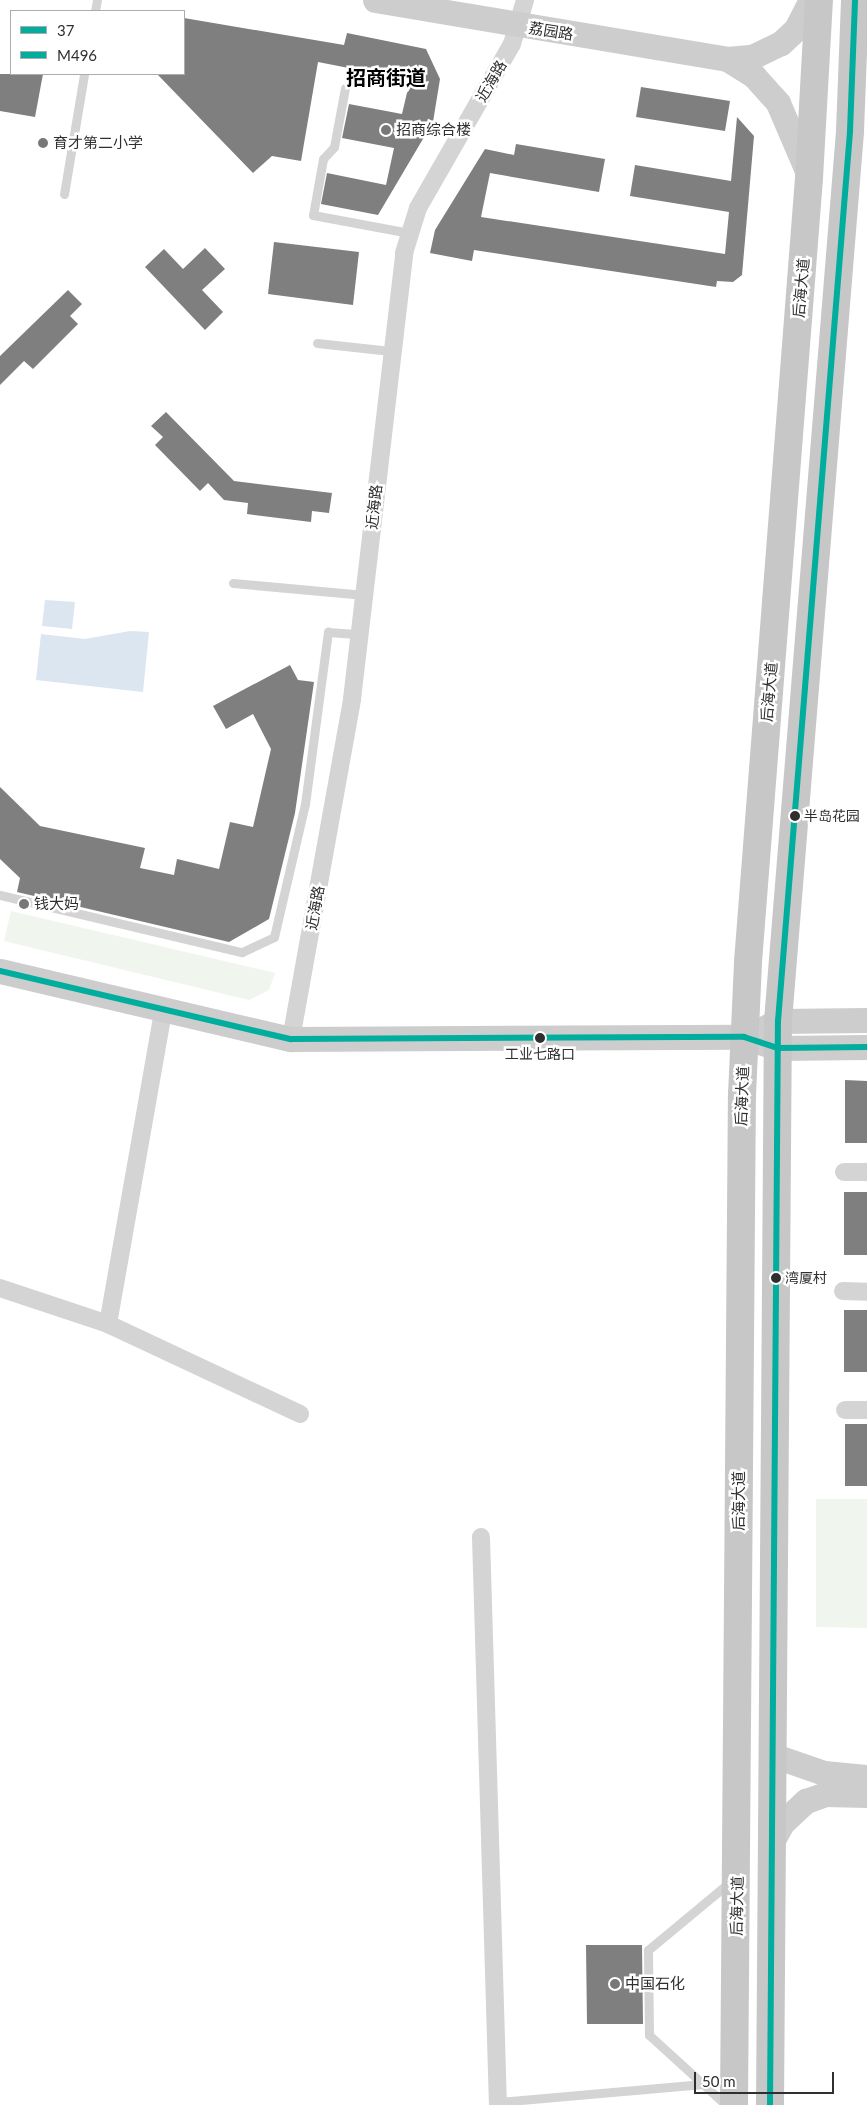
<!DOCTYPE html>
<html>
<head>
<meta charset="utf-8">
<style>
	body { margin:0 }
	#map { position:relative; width:867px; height:2105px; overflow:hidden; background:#fff; font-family:Lato,"Noto Sans SC",sans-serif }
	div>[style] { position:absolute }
	.green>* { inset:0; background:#f0f5ed }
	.water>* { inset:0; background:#dbe6f0 }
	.building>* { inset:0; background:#7f7f7f }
	.lane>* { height:9px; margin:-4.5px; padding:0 4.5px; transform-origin:4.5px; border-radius:4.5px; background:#d4d4d4 }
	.street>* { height:18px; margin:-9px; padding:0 9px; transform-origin:9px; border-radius:9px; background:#d4d4d4 }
	.secondary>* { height:25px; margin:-12.5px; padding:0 12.5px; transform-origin:12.5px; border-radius:12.5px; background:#cdcdcd }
	.primary>* { height:28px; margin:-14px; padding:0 14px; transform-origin:14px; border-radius:14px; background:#c7c7c7 }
	.bus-1>* { height:6px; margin:-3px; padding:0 3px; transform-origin:3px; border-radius:3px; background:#01ad9c }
	.bus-2>* { height:6px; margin:-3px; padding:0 3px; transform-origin:3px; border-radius:3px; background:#01ad9c }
	.dots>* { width:14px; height:14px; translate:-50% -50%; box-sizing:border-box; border:2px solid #fff; border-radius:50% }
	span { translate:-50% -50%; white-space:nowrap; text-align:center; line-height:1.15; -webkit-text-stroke:5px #fff; paint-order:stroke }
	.bus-label { font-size:14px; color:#2f2f2f }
	.left { translate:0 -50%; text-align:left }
	.street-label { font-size:15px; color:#2f2f2f }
	.poi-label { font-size:15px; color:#2f2f2f }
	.district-label { font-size:20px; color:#000; font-weight:700 }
	.legend { position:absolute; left:10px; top:10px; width:175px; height:65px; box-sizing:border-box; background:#fff; border:1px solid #acacac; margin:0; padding:6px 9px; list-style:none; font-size:15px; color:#2f2f2f }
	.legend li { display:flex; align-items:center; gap:10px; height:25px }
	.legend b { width:25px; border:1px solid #acacac }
	.scale { position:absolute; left:694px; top:2072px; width:140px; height:22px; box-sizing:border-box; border:2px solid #2f2f2f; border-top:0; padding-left:6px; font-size:15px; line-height:18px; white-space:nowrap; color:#2f2f2f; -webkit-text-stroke:4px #fff; paint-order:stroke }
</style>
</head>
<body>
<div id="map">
	<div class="green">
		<i style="clip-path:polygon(11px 911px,275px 973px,269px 990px,249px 1000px,4px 941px)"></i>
		<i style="clip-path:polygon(816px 1499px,867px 1499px,867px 1628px,816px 1627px)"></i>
	</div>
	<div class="water">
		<i style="clip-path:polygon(45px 600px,75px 602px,72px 629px,42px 626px)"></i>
		<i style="clip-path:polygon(130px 631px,149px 632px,143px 692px,36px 680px,41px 634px,85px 639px)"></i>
	</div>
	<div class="building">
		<i style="clip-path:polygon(184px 18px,344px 45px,347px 33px,426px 49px,440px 79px,433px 122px,378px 215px,321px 204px,327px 173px,386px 185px,394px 148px,342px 138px,349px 104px,402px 114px,410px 80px,318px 62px,301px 161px,272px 156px,253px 173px,157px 74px,184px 74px)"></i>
		<i style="clip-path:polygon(0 74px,43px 74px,35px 117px,0 111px)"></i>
		<i style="clip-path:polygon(641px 87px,730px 101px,725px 131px,636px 117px)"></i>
		<i style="clip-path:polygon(737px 117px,754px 136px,742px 275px,733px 282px,717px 281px,716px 287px,474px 250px,472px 261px,430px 253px,435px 230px,485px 149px,514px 155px,516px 144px,605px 159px,599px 192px,490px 173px,481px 217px,725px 254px,729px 212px,630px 196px,635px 165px,731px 181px)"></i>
		<i style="clip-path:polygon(274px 242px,359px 252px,353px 305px,268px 294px)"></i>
		<i style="clip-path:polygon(205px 248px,225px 269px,202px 290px,223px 312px,205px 330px,145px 267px,164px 249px,183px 269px)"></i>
		<i style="clip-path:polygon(68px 290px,82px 304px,70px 316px,78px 324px,33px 369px,24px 361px,0 385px,0 356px)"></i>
		<i style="clip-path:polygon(166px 412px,234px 481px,332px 493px,329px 513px,312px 511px,311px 522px,247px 514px,248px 503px,224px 500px,208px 483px,200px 491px,155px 445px,163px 437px,151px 426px)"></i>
		<i style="clip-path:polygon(290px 665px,298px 680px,314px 682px,295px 813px,269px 919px,229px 942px,17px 892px,20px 878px,0 859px,0 787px,40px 826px,145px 848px,140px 868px,174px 875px,177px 859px,219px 869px,230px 822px,253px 827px,271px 749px,253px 714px,226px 729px,213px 706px)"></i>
		<i style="clip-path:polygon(845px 1080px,867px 1081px,867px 1143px,845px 1143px)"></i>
		<i style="clip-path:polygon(844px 1192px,867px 1192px,867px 1255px,844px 1255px)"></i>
		<i style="clip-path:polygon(844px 1310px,867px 1310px,867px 1372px,844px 1372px)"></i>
		<i style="clip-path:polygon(845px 1424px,867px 1424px,867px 1486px,845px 1486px)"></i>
		<i style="clip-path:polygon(586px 1945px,642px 1945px,643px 2024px,587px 2024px)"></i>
	</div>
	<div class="lane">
		<i style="left:95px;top:11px;width:11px;rotate:-80deg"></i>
		<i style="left:345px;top:88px;width:60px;rotate:100.6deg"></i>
		<i style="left:334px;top:147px;width:16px;rotate:133deg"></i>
		<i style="left:323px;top:159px;width:57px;rotate:100.1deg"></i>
		<i style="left:313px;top:215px;width:98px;rotate:10.6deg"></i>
		<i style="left:64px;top:194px;width:122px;rotate:-80.5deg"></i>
		<i style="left:317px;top:343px;width:74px;rotate:6.2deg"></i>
		<i style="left:233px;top:583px;width:132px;rotate:5.2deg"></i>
		<i style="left:0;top:895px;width:249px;rotate:13.3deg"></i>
		<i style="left:242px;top:952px;width:35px;rotate:-25deg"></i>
		<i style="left:274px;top:937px;width:137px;rotate:-76.9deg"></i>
		<i style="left:305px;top:804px;width:174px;rotate:-82.4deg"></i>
		<i style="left:328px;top:632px;width:31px;rotate:4deg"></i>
		<i style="left:498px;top:2102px;width:206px;rotate:-5deg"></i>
		<i style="left:726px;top:2105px;width:104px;rotate:-137.7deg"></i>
		<i style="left:649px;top:2035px;width:85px;rotate:-90.7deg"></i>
		<i style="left:648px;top:1950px;width:108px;rotate:-39.7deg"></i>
	</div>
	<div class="street">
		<i style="left:291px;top:1039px;width:345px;rotate:-79.8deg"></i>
		<i style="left:352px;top:699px;width:449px;rotate:-83.3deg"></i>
		<i style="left:404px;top:253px;width:47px;rotate:-72.7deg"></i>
		<i style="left:418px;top:208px;width:189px;rotate:-60.2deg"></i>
		<i style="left:512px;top:44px;width:46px;rotate:-73.5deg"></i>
		<i style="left:844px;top:1172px;width:23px"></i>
		<i style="left:0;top:1288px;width:114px;rotate:18.4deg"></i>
		<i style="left:108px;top:1324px;width:212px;rotate:25.1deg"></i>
		<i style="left:843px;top:1291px;width:24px;rotate:2deg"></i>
		<i style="left:108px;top:1324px;width:318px;rotate:-80deg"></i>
		<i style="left:845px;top:1410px;width:22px"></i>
		<i style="left:481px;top:1537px;width:568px;rotate:88.29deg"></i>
	</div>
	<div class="secondary">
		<i style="left:375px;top:0;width:357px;rotate:9.5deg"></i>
		<i style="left:727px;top:59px;width:25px;rotate:-5deg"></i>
		<i style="left:752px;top:57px;width:32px;rotate:-26deg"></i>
		<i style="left:781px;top:43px;width:21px;rotate:-43deg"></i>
		<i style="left:796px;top:29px;width:33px;rotate:-63deg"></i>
		<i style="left:727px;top:59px;width:32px;rotate:32deg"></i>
		<i style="left:754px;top:76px;width:36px;rotate:48deg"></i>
		<i style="left:778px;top:103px;width:76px;rotate:66.8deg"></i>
		<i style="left:0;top:971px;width:299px;rotate:13.2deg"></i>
		<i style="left:291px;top:1039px;width:453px;rotate:-0.3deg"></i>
		<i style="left:744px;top:1037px;width:35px;rotate:18deg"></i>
		<i style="left:777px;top:1048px;width:90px;rotate:-0.6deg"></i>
		<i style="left:760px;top:1030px;width:20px;rotate:-27deg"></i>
		<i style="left:778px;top:1021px;width:89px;rotate:-0.6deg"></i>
		<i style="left:772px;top:1755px;width:55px;rotate:19.1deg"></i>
		<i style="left:824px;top:1773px;width:43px;rotate:5.3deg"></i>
		<i style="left:772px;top:1842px;width:21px;rotate:-62deg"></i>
		<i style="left:782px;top:1823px;width:33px;rotate:-43deg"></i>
		<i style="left:806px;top:1801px;width:20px;rotate:-20deg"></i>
		<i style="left:825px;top:1794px;width:42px;rotate:1.4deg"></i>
	</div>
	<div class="primary">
		<i style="left:734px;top:2105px;width:1010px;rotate:-89.55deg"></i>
		<i style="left:742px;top:1095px;width:133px;rotate:-87.4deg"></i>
		<i style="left:748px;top:962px;width:786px;rotate:-85.55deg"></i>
		<i style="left:809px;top:178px;width:178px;rotate:-86.8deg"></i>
		<i style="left:770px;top:2105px;width:1084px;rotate:-89.58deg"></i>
		<i style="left:778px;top:1021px;width:893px;rotate:-85.37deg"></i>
		<i style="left:850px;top:131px;width:131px;rotate:-87.8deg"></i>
	</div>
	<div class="bus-1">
		<i style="left:770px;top:2105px;width:1084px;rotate:-89.58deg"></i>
		<i style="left:778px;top:1021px;width:893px;rotate:-85.37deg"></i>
		<i style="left:850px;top:131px;width:131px;rotate:-87.8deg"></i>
	</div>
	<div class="bus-2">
		<i style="left:0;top:971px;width:299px;rotate:13.2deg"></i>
		<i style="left:291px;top:1039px;width:453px;rotate:-0.3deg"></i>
		<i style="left:744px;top:1037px;width:35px;rotate:18deg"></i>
		<i style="left:777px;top:1048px;width:90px;rotate:-0.6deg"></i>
	</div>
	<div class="dots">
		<i style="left:386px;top:130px;background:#787878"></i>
		<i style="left:43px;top:143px;background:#787878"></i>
		<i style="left:795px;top:816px;background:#2f2f2f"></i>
		<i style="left:24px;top:904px;background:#787878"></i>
		<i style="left:540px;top:1038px;background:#2f2f2f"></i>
		<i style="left:776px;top:1278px;background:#2f2f2f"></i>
		<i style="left:615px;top:1984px;background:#787878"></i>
	</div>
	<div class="bus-label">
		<span class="left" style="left:804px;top:816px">半岛花园</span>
		<span style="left:540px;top:1054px">工业七路口</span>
		<span class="left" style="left:785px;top:1278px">湾厦村</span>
	</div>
	<div class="street-label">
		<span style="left:551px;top:31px;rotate:9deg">荔园路</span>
		<span style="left:491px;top:81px;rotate:-60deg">近海路</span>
		<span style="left:801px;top:288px;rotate:-85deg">后海大道</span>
		<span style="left:374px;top:507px;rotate:-84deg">近海路</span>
		<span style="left:769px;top:692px;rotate:-85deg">后海大道</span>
		<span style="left:315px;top:908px;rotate:-80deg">近海路</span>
		<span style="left:742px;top:1096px;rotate:-88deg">后海大道</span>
		<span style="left:739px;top:1501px;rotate:-90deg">后海大道</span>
		<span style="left:737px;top:1906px;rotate:-89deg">后海大道</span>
	</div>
	<div class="poi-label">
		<span class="left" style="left:396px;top:130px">招商综合楼</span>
		<span class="left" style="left:53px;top:143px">育才第二小学</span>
		<span class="left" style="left:34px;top:904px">钱大妈</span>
		<span class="left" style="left:625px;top:1984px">中国石化</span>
	</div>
	<div class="district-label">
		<span style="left:386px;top:77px">招商街道</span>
	</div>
	<ul class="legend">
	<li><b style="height:6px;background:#01ad9c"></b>37</li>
	<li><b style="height:6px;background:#01ad9c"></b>M496</li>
	</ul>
	<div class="scale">50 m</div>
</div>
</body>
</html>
